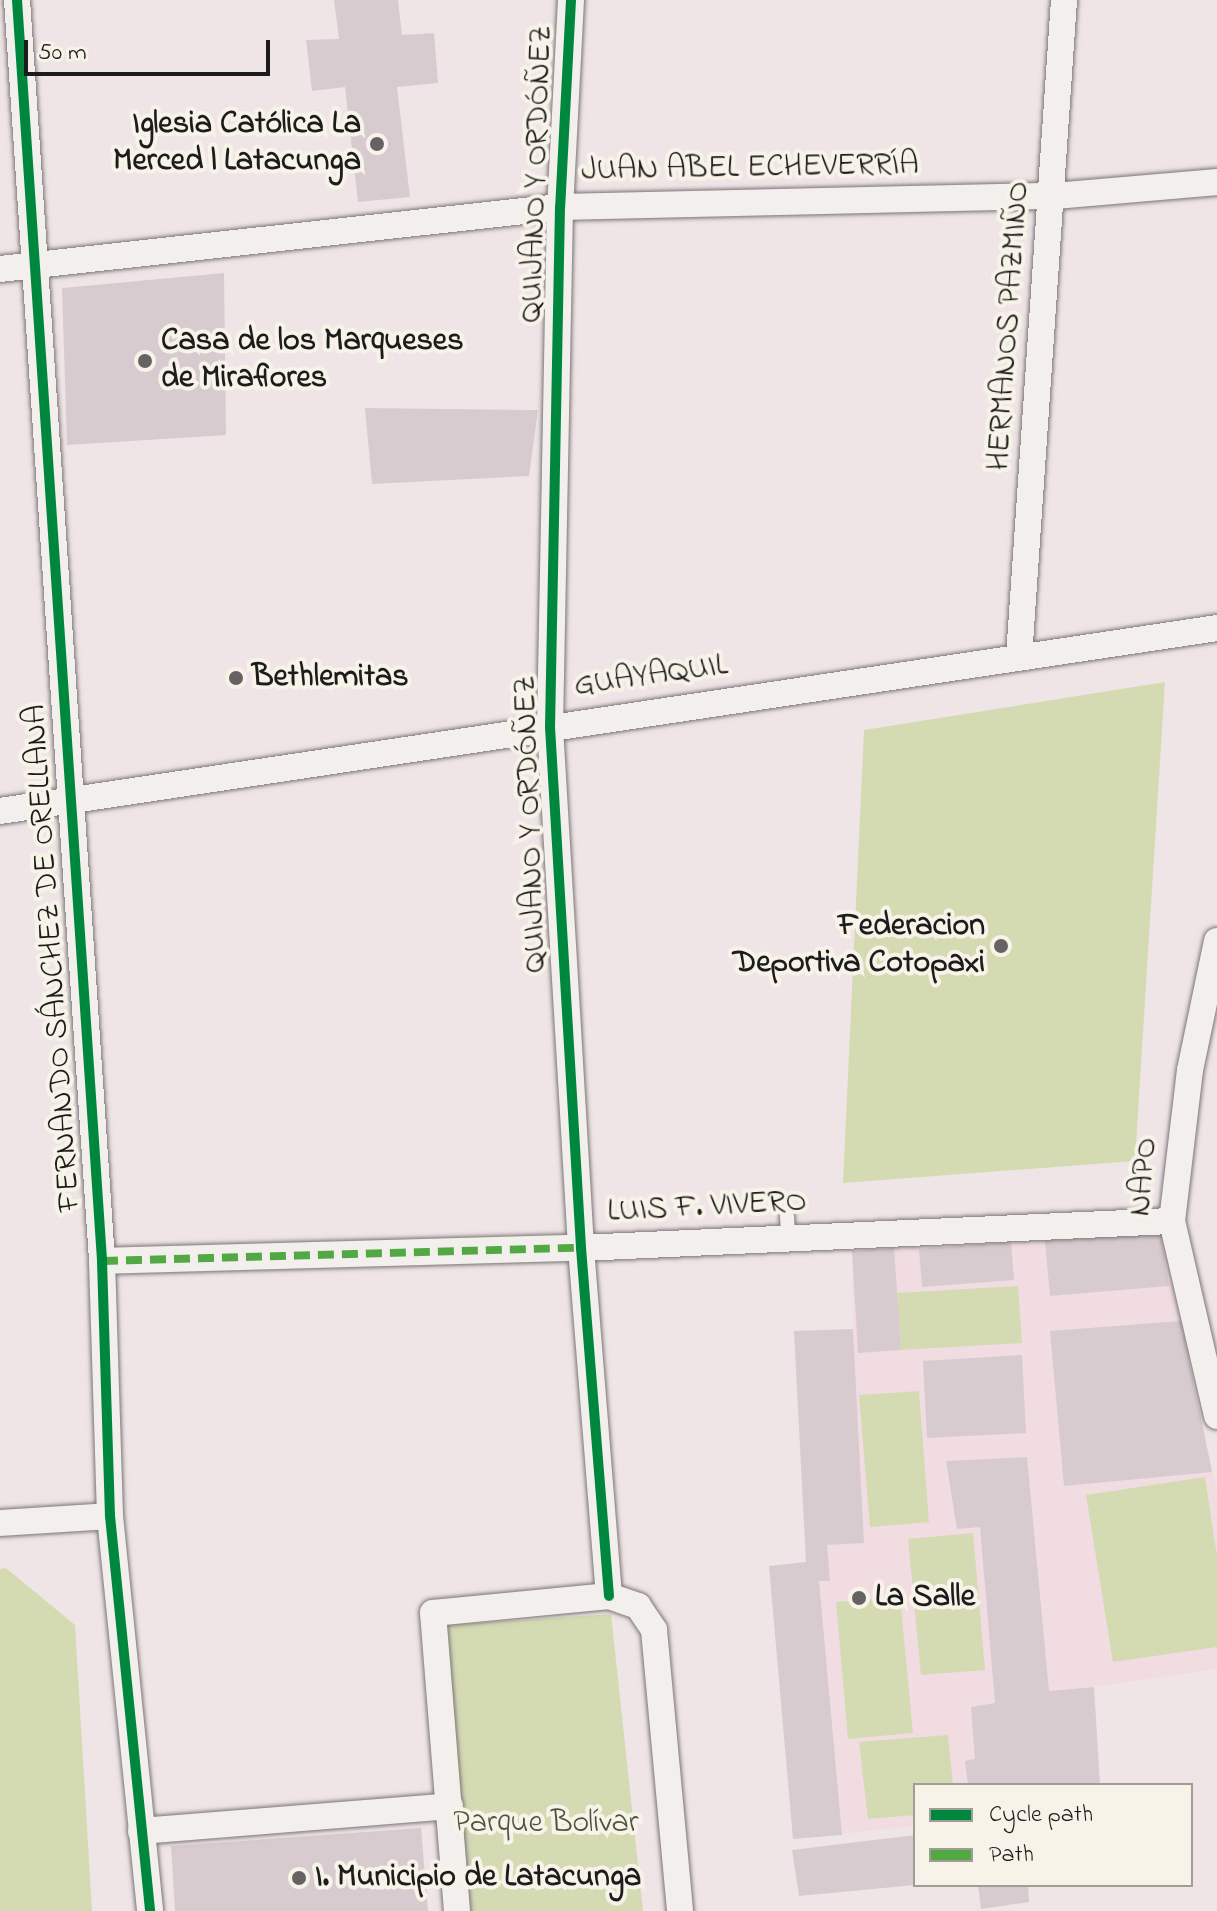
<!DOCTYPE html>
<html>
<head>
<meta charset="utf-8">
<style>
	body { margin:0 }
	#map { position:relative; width:1217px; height:1911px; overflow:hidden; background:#f0e5e6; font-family:"Indie Flower",sans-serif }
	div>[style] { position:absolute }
	.built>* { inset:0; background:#f1dce2 }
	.green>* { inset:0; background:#d4dbb3 }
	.building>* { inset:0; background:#d8cbd0 }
	.roads { filter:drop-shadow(0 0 2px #7b7677) drop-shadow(0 0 2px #7b7677) }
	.lane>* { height:14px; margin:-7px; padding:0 7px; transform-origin:7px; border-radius:7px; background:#f2efec }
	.street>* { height:26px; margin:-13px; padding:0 13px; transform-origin:13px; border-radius:13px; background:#f2efec }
	.quiet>* { height:8px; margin-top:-4px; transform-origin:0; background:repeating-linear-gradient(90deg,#52a943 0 16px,transparent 0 24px) }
	.cycleway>* { height:10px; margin:-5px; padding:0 5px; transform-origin:5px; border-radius:5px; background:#00873e }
	.dots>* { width:22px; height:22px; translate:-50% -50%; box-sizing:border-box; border:4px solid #f7f3e8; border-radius:50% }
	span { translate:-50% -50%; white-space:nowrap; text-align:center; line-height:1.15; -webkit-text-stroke:8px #f7f3e8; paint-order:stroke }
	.poi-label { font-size:32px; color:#1c1c1c; font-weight:700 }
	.right { translate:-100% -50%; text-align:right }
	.left { translate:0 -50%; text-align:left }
	.street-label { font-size:32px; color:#1c1c1c }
	.park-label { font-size:32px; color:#4d533d }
	.legend { position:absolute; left:913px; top:1783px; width:280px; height:104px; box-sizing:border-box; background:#f7f3e8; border:2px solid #9f9d96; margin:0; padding:10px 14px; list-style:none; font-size:24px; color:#1c1c1c }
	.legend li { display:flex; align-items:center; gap:16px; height:40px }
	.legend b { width:40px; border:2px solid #9f9d96 }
	.scale { position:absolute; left:24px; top:40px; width:246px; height:36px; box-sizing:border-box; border:4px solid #1c1c1c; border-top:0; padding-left:10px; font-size:24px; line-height:28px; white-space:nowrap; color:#1c1c1c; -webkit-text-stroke:6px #f7f3e8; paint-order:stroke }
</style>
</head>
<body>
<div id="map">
	<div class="built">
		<i style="clip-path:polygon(1161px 1234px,1217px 1491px,1217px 1669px,1094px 1687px,1100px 1785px,915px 1785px,915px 1826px,793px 1839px,769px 1566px,806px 1562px,794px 1331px,853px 1329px,852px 1251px)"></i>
	</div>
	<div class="green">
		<i style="clip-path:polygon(1165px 682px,1135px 1161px,843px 1183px,864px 730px)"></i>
		<i style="clip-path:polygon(1018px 1286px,1022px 1343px,901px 1350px,897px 1293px)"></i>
		<i style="clip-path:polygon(919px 1391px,929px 1522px,870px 1527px,859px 1395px)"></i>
		<i style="clip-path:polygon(1205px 1477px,1217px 1556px,1217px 1647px,1113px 1662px,1086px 1495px)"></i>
		<i style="clip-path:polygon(973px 1533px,985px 1670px,921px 1675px,908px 1539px)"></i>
		<i style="clip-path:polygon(6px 1568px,75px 1625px,92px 1911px,0 1911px,0 1569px)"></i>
		<i style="clip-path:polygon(900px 1597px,913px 1733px,848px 1739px,836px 1602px)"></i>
		<i style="clip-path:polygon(611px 1614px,643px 1911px,464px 1911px,448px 1625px)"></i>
		<i style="clip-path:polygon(948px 1735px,953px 1785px,915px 1785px,915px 1815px,868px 1819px,859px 1742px)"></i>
	</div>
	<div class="building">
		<i style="clip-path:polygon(334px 0,398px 0,402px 35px,434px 33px,438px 83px,397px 87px,410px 197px,358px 202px,345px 87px,312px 91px,306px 40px,339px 39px)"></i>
		<i style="clip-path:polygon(224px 273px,226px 435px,67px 445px,62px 288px)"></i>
		<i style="clip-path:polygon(365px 408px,538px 410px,529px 476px,372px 484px)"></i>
		<i style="clip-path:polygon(1161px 1234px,1169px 1286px,1050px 1296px,1045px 1240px)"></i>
		<i style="clip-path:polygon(1011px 1242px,1014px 1280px,922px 1287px,919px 1249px)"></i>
		<i style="clip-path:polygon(894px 1248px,901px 1350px,858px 1353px,852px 1251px)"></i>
		<i style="clip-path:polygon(1181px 1321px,1212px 1472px,1064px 1486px,1050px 1331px)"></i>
		<i style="clip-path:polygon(853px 1329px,864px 1543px,827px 1545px,830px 1581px,819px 1581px,842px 1835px,793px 1839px,769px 1566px,806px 1562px,794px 1331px)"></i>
		<i style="clip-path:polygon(1022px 1355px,1026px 1433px,927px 1438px,923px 1361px)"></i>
		<i style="clip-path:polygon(1027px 1457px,1049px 1691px,1094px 1687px,1100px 1785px,968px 1785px,965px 1761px,975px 1759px,971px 1707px,995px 1703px,980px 1527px,957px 1529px,946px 1461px)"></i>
		<i style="clip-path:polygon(421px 1828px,428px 1911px,175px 1911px,171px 1846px)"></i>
		<i style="clip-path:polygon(915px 1835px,915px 1885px,799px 1896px,792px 1850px)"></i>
		<i style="clip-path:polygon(978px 1885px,1028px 1885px,1029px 1902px,981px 1909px)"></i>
	</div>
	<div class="roads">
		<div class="lane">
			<i style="left:787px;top:1216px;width:22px;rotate:87deg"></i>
		</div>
		<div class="street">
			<i style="left:17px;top:0;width:1264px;rotate:86.14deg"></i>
			<i style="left:102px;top:1261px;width:255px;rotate:88.2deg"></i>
			<i style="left:110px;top:1516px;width:397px;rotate:84.2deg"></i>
			<i style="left:571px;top:0;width:207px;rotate:93deg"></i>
			<i style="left:560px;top:207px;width:520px;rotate:91.1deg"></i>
			<i style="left:550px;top:727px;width:522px;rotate:86.59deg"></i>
			<i style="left:581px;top:1248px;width:349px;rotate:85.4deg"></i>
			<i style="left:0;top:269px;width:563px;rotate:-6.32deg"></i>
			<i style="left:560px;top:207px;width:494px;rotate:-1.3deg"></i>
			<i style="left:1054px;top:196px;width:164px;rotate:-4.9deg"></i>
			<i style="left:1019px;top:657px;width:659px;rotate:-86.08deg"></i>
			<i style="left:0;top:811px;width:1231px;rotate:-8.55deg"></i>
			<i style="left:1217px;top:941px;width:132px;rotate:101.8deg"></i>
			<i style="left:1190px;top:1070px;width:152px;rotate:96.8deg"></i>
			<i style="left:1172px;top:1221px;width:200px;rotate:77deg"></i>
			<i style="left:102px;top:1261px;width:479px;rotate:-1.6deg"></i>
			<i style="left:581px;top:1248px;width:592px;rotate:-2.62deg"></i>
			<i style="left:0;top:1523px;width:110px;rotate:-3.6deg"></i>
			<i style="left:141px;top:1831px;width:310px;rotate:-4.6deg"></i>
			<i style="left:457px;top:1911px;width:299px;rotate:-94.6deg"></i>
			<i style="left:433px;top:1613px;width:177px;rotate:-5.5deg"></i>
			<i style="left:609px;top:1596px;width:31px;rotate:19deg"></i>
			<i style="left:638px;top:1606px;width:29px;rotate:56deg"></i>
			<i style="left:654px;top:1630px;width:282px;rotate:84.7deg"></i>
		</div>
	</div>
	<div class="quiet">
		<i style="left:102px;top:1261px;width:479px;rotate:-1.6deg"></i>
	</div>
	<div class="cycleway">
		<i style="left:17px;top:0;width:1264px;rotate:86.14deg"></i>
		<i style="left:102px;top:1261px;width:255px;rotate:88.2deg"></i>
		<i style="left:110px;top:1516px;width:397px;rotate:84.2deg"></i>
		<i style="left:571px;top:0;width:207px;rotate:93deg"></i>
		<i style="left:560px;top:207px;width:520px;rotate:91.1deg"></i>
		<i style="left:550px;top:727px;width:522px;rotate:86.59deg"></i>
		<i style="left:581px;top:1248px;width:349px;rotate:85.4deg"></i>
	</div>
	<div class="dots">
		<i style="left:377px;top:144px;background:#666263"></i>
		<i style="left:145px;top:361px;background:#666263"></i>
		<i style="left:236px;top:678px;background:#666263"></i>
		<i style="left:1001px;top:946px;background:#666263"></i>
		<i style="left:859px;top:1598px;background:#666263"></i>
		<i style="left:299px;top:1878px;background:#666263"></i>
	</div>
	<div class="poi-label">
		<span class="right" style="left:361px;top:144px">Iglesia Católica La<br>Merced | Latacunga</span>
		<span class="left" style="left:161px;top:361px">Casa de los Marqueses<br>de Miraflores</span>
		<span class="left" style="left:252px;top:678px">Bethlemitas</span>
		<span class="right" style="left:985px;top:946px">Federacion<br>Deportiva Cotopaxi</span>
		<span class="left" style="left:875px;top:1598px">La Salle</span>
		<span class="left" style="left:315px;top:1878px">I. Municipio de Latacunga</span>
	</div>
	<div class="street-label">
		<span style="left:750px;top:169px;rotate:-1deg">JUAN ABEL ECHEVERRÍA</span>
		<span style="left:538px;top:174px;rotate:-88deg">QUIJANO Y ORDÓÑEZ</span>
		<span style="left:1010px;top:326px;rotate:-86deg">HERMANOS PAZMIÑO</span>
		<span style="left:651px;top:677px;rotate:-8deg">GUAYAQUIL</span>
		<span style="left:532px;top:824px;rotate:-92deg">QUIJANO Y ORDÓÑEZ</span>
		<span style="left:54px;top:958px;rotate:-94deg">FERNANDO SÁNCHEZ DE ORELLANA</span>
		<span style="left:1145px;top:1177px;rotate:-85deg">NAPO</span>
		<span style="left:707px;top:1208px;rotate:-3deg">LUIS F. VIVERO</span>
	</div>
	<div class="park-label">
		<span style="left:546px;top:1824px">Parque Bolívar</span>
	</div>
	<ul class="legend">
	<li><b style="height:10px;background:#00873e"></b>Cycle path</li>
	<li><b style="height:10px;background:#52a943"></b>Path</li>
	</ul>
	<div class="scale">50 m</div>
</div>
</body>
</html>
